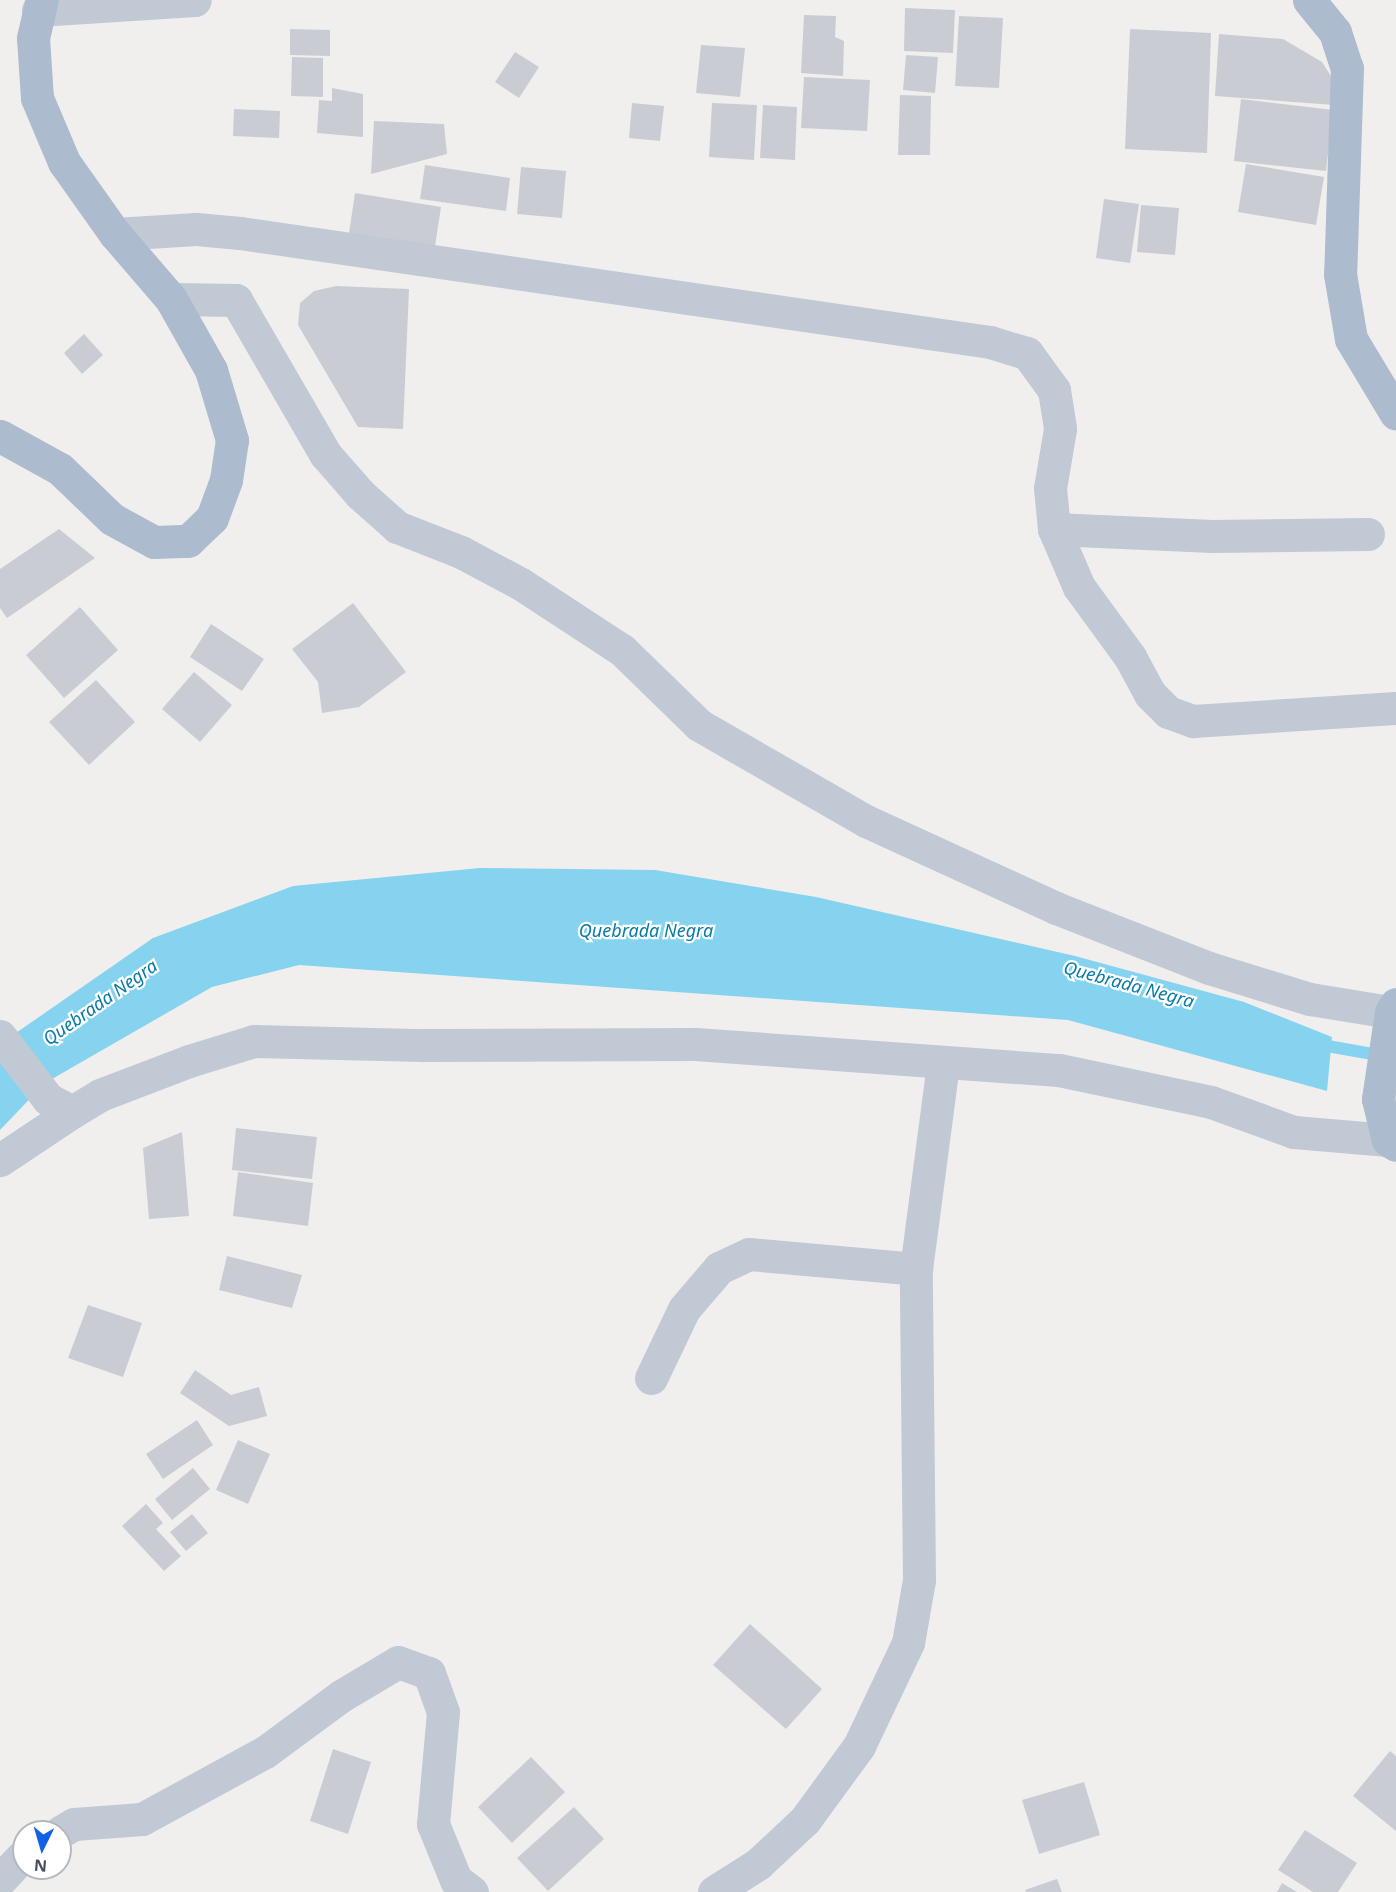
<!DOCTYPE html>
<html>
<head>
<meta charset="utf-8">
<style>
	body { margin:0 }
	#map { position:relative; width:1396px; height:1892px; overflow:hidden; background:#f1eeee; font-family:"Noto Sans",sans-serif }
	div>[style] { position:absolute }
	.water>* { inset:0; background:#85d3ef }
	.stream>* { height:12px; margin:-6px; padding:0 6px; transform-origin:6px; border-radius:6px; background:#85d3ef }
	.building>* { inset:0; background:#caccd4 }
	.minor>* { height:33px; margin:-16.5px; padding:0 16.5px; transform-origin:16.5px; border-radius:16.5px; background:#c1c9d4 }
	.major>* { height:33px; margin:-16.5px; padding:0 16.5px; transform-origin:16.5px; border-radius:16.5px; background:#acbbce }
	span { translate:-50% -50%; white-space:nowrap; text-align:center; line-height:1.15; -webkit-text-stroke:4.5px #fff; paint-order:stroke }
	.water-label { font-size:18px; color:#087ba6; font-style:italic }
	.north { position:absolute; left:12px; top:1820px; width:60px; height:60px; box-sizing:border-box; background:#fff; border:2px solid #b5b9be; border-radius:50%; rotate:185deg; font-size:16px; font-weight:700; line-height:24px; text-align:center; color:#45505c }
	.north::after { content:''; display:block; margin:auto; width:21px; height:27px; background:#1262e7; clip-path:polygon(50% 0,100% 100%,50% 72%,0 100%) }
</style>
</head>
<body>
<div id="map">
	<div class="water">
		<i style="clip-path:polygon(480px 868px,655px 870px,816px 897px,1075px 956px,1244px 1002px,1332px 1037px,1327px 1091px,1068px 1020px,299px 965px,212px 987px,45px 1083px,0 1130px,0 1044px,153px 938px,293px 886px)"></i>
	</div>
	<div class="stream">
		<i style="left:1316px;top:1044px;width:69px;rotate:10deg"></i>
	</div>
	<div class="building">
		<i style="clip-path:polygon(905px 8px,955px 10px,953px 53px,904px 51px)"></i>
		<i style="clip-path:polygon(804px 15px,836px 16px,835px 37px,844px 41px,843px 76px,801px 73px)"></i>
		<i style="clip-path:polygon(959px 16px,1003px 18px,999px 88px,955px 86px)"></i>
		<i style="clip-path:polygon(290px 29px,330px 30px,330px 56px,290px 55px)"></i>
		<i style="clip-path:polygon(1130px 29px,1211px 33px,1207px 153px,1125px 149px)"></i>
		<i style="clip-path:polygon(1219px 34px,1283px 39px,1322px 62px,1336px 84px,1334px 105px,1215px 96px)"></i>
		<i style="clip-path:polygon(701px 45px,745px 48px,740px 97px,696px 93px)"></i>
		<i style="clip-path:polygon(515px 52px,539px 67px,519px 98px,495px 82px)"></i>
		<i style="clip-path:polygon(906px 55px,938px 57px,935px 93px,903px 90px)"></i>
		<i style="clip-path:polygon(292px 57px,323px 58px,323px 97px,291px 96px)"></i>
		<i style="clip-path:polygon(804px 77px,870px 80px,867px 131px,801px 128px)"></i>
		<i style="clip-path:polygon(332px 88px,363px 94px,363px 137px,317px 133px,319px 100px,332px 101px)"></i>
		<i style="clip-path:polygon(900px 95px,931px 96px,930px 155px,898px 155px)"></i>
		<i style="clip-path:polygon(1241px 99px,1333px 110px,1326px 171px,1234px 161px)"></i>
		<i style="clip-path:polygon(632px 103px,664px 106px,660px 141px,629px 138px)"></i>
		<i style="clip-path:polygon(712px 103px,757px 105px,754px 160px,709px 157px)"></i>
		<i style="clip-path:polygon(763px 105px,797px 107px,795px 160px,760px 158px)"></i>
		<i style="clip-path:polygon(234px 109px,280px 111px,279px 138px,233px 136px)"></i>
		<i style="clip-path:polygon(374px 121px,444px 124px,447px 154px,371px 174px)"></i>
		<i style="clip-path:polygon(1246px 164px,1324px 177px,1316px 225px,1238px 212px)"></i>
		<i style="clip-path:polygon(425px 165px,510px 178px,506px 211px,420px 199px)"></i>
		<i style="clip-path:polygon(521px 167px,566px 171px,562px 218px,517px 214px)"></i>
		<i style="clip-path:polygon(355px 193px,441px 207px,434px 253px,348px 240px)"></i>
		<i style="clip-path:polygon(1104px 199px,1139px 204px,1130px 263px,1096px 258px)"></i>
		<i style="clip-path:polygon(1141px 205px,1179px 208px,1175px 255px,1137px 252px)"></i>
		<i style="clip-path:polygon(336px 286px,409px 289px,403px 429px,358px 427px,298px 325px,300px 303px,314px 291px)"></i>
		<i style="clip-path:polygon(84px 334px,103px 355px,82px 374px,64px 353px)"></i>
		<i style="clip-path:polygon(59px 529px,95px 558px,7px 618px,0 608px,0 569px)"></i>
		<i style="clip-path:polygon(353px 603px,406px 672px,359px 707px,322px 713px,318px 682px,292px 649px)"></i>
		<i style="clip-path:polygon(80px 607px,118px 650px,64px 698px,26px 655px)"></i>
		<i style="clip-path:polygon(211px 624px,264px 659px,242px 691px,190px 657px)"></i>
		<i style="clip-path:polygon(194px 672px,232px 705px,200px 742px,162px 709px)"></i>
		<i style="clip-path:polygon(96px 680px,135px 722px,89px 765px,49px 722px)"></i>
		<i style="clip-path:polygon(236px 1128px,317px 1137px,312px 1179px,232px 1170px)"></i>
		<i style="clip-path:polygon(182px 1132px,189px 1216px,149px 1219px,143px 1148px)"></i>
		<i style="clip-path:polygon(238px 1172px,313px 1183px,308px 1226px,233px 1216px)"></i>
		<i style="clip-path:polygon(227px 1256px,302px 1275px,292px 1308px,219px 1290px)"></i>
		<i style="clip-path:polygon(88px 1305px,142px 1323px,123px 1377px,68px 1358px)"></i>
		<i style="clip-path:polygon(195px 1370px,231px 1395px,259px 1387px,267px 1416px,229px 1426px,180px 1393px)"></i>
		<i style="clip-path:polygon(197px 1420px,213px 1445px,163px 1479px,146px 1454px)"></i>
		<i style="clip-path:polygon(238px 1440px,270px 1454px,248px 1504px,216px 1490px)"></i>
		<i style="clip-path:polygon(193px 1468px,210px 1489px,172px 1520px,155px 1499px)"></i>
		<i style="clip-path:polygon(146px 1504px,163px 1523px,156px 1529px,181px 1556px,164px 1571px,122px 1526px)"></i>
		<i style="clip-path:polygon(192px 1514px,208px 1533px,186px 1551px,170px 1532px)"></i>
		<i style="clip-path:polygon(750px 1624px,822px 1689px,786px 1729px,713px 1665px)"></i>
		<i style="clip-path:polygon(333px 1749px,371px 1762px,348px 1834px,310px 1821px)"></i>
		<i style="clip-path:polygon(1390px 1751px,1396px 1756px,1396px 1831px,1353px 1796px)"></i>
		<i style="clip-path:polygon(531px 1757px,565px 1792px,512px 1843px,478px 1807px)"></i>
		<i style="clip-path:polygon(1084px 1782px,1100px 1835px,1039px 1854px,1022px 1800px)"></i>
		<i style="clip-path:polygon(574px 1807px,604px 1839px,548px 1891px,517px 1858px)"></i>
		<i style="clip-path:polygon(1305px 1830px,1357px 1863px,1338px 1892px,1313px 1892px,1278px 1870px)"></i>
		<i style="clip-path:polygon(1057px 1879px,1062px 1892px,1026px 1892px,1025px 1890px)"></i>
		<i style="clip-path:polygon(1282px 1883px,1297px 1892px,1277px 1892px)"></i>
	</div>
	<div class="minor">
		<i style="left:38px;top:10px;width:157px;rotate:-3.6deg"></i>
		<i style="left:115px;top:234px;width:81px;rotate:-3.5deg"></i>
		<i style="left:196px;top:229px;width:44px;rotate:5.2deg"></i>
		<i style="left:240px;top:233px;width:758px;rotate:8.27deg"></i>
		<i style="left:990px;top:342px;width:39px;rotate:17deg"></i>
		<i style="left:1027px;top:353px;width:46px;rotate:53.9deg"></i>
		<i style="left:1054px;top:390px;width:39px;rotate:81deg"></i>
		<i style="left:1060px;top:429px;width:60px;rotate:99.6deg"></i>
		<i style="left:1050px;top:488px;width:41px;rotate:84.4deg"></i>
		<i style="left:1054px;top:529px;width:63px;rotate:66.7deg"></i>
		<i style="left:1079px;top:587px;width:87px;rotate:53.9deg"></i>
		<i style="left:1130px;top:657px;width:42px;rotate:61.6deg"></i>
		<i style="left:1150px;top:694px;width:25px;rotate:45deg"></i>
		<i style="left:1168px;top:712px;width:27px;rotate:20deg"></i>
		<i style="left:1193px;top:721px;width:203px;rotate:-3.7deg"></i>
		<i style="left:171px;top:299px;width:65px;rotate:0.9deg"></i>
		<i style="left:236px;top:300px;width:179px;rotate:59.9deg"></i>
		<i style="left:326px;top:455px;width:52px;rotate:48.9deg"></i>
		<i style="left:360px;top:494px;width:50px;rotate:41.7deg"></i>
		<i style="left:397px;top:527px;width:69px;rotate:21.3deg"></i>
		<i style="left:461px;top:552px;width:68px;rotate:28.1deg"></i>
		<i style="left:521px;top:584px;width:121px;rotate:33.2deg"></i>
		<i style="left:622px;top:650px;width:107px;rotate:44.2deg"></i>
		<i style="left:699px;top:725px;width:193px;rotate:29.9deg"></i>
		<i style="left:866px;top:821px;width:209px;rotate:24.6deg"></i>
		<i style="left:1056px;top:908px;width:164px;rotate:21.4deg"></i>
		<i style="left:1209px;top:968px;width:106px;rotate:17.1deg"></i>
		<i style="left:1310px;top:999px;width:87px;rotate:9.2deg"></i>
		<i style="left:1054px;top:529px;width:158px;rotate:2.5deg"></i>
		<i style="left:1212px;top:536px;width:156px;rotate:-0.7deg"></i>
		<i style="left:0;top:1036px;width:79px;rotate:52.7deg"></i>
		<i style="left:48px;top:1099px;width:27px;rotate:28deg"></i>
		<i style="left:72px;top:1112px;width:33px;rotate:-31deg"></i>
		<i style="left:100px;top:1095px;width:95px;rotate:-20.9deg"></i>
		<i style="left:189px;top:1061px;width:68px;rotate:-17.1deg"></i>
		<i style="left:254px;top:1041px;width:169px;rotate:1.4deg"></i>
		<i style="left:423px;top:1045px;width:272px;rotate:-0.2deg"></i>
		<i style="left:695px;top:1044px;width:365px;rotate:4.1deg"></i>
		<i style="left:1059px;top:1070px;width:155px;rotate:11.9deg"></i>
		<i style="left:1211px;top:1102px;width:88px;rotate:19.9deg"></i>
		<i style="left:1294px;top:1132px;width:94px;rotate:4.9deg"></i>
		<i style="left:0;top:1160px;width:87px;rotate:-33.7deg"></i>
		<i style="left:651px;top:1378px;width:76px;rotate:-64.4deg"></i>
		<i style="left:684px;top:1309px;width:54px;rotate:-49.5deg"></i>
		<i style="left:719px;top:1268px;width:33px;rotate:-25deg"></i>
		<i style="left:749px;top:1254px;width:168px;rotate:5.1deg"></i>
		<i style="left:916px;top:1269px;width:207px;rotate:-82.5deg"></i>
		<i style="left:60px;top:1832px;width:16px;rotate:-30deg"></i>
		<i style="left:74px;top:1824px;width:68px;rotate:-4.2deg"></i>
		<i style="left:142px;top:1819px;width:140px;rotate:-28.6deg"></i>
		<i style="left:265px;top:1752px;width:94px;rotate:-36.4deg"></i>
		<i style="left:341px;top:1696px;width:66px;rotate:-30.8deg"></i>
		<i style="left:398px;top:1662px;width:33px;rotate:20deg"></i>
		<i style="left:429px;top:1673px;width:41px;rotate:70.3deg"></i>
		<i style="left:443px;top:1712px;width:112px;rotate:95.1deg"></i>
		<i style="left:433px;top:1824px;width:61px;rotate:67.7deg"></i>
		<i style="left:456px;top:1880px;width:20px;rotate:37deg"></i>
		<i style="left:0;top:1880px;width:35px;rotate:-47deg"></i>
		<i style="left:714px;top:1892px;width:52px;rotate:-32.5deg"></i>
		<i style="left:758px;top:1864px;width:64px;rotate:-43.1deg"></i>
		<i style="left:805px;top:1820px;width:92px;rotate:-53.9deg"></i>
		<i style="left:859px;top:1746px;width:114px;rotate:-64.6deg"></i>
		<i style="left:908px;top:1643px;width:64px;rotate:-80.1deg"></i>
		<i style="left:919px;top:1580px;width:311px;rotate:-90.6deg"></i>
	</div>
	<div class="major">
		<i style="left:1309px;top:0;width:41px;rotate:50.9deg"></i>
		<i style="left:1335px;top:32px;width:38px;rotate:72deg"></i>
		<i style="left:1347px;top:68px;width:206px;rotate:91.9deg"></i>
		<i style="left:1340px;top:274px;width:66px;rotate:80.4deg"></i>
		<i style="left:1351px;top:339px;width:87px;rotate:59deg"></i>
		<i style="left:0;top:436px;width:68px;rotate:28.8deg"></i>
		<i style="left:60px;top:469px;width:72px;rotate:43.9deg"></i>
		<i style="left:112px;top:519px;width:48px;rotate:28.7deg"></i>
		<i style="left:154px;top:542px;width:34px;rotate:-2deg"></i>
		<i style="left:188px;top:541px;width:33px;rotate:-44deg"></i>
		<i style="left:212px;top:518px;width:40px;rotate:-69.8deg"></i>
		<i style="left:226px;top:480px;width:40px;rotate:-81.5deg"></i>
		<i style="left:232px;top:440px;width:73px;rotate:-106.7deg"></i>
		<i style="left:211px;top:370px;width:81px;rotate:-119.4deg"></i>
		<i style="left:171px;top:299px;width:86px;rotate:-130.7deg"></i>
		<i style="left:115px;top:234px;width:88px;rotate:-125.3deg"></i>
		<i style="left:64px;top:162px;width:69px;rotate:-112.9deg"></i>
		<i style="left:37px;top:98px;width:60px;rotate:-93.8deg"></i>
		<i style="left:33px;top:38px;width:39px;rotate:-77deg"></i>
		<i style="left:1396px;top:1004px;width:9px;rotate:122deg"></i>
		<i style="left:1391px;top:1012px;width:88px;rotate:98.5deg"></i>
		<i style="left:1378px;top:1099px;width:42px;rotate:76.3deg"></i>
		<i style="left:1388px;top:1140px;width:9px;rotate:32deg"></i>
	</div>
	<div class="water-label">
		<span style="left:646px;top:930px">Quebrada Negra</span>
		<span style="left:1129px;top:984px;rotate:15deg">Quebrada Negra</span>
		<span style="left:100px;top:1002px;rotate:-35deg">Quebrada Negra</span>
	</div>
	<div class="north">N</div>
</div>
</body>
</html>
